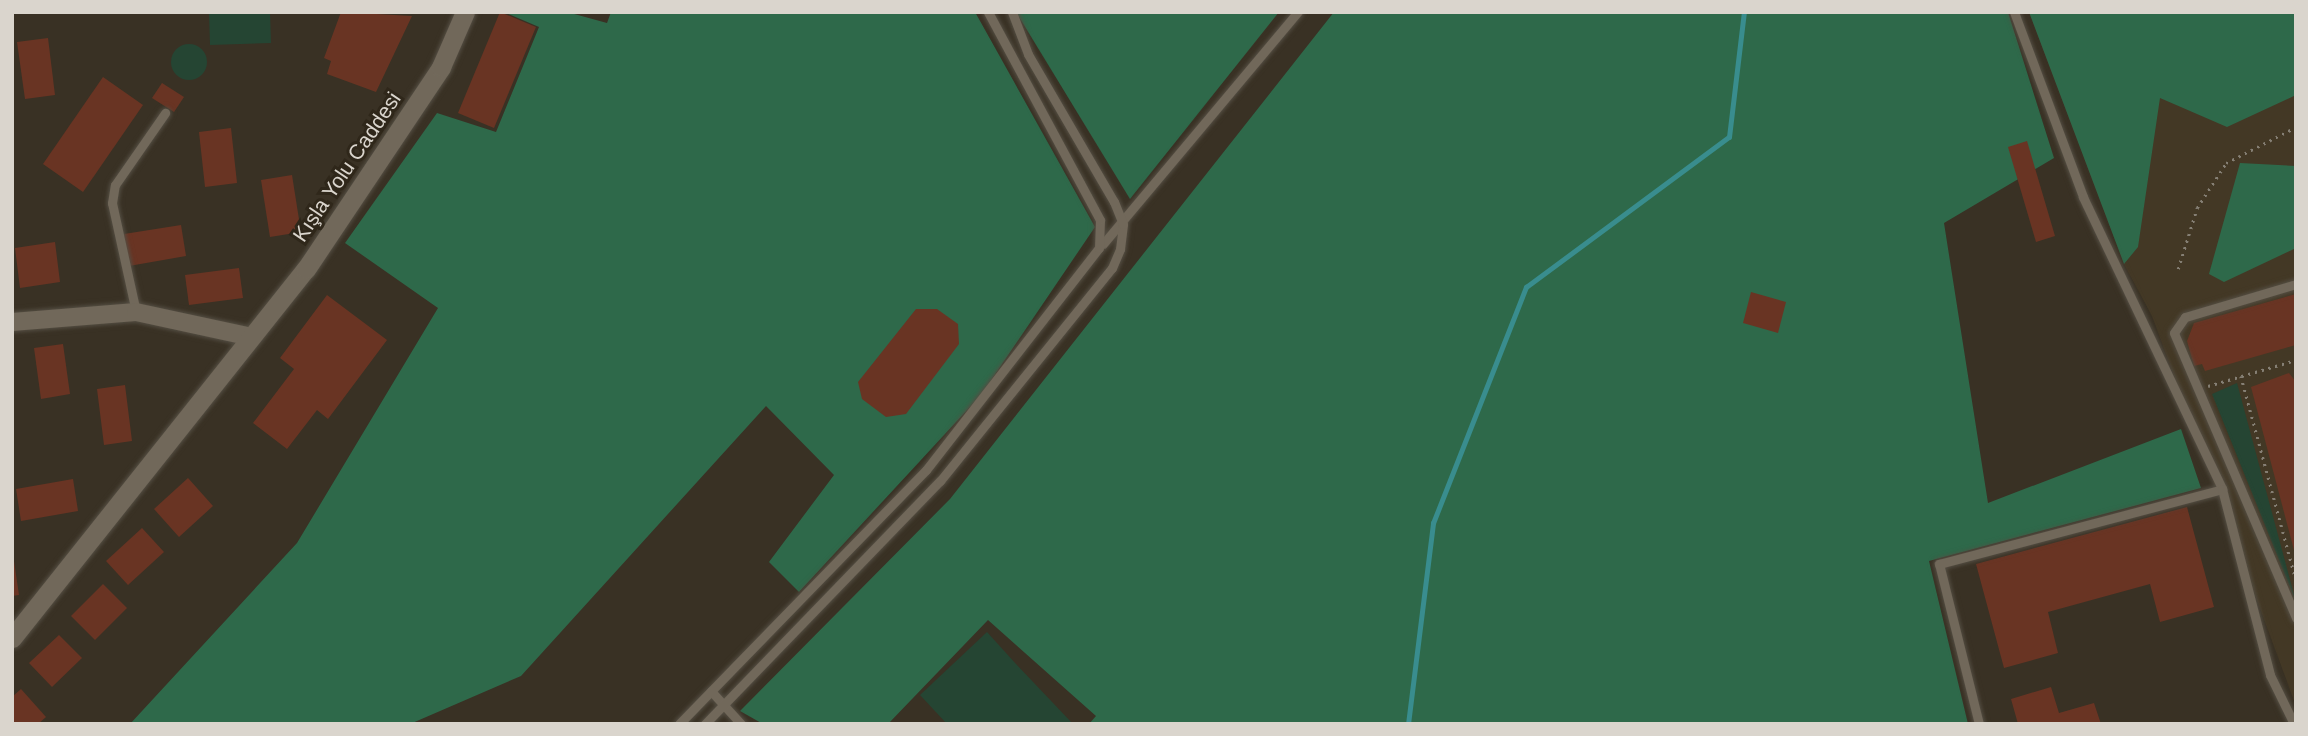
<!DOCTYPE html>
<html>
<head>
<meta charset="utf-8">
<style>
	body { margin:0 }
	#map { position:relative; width:2308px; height:736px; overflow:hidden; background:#393124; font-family:Helvetica,sans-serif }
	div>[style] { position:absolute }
	.built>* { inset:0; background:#433825 }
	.green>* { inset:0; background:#254533 }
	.round { border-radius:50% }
	.forest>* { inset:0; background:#2e694a }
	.stream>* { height:5px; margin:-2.5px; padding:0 2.5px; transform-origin:2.5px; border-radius:2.5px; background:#398d8e }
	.building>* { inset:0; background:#693423 }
	.path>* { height:2.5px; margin-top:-1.25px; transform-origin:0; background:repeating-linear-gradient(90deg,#857f74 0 2px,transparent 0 7px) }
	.roads { filter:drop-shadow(0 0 2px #544e43) drop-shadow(0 0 2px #544e43) }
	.service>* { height:9px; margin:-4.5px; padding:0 4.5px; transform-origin:4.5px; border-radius:4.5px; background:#71685a }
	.minor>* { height:18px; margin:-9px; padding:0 9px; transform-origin:9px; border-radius:9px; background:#71685a }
	.tertiary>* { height:19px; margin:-9.5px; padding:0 9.5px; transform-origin:9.5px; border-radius:9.5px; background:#71685a }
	span { translate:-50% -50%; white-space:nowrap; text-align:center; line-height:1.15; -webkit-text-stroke:6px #2f271a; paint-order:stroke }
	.street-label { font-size:21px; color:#dad5cd }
	.frame { position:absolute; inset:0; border:14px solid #dad5cd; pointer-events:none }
</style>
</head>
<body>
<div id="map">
	<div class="built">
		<i style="clip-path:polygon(2029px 12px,2296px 12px,2296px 706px,2152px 316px,2124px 264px)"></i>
	</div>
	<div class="green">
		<i style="clip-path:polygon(209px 12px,270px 12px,271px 43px,210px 45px)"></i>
		<i class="round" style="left:171px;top:44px;width:36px;height:36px"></i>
		<i style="clip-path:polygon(2237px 383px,2296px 602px,2212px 394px)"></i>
		<i style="clip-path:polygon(987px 632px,1016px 664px,1073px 724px,947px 724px,920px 695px)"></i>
	</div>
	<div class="forest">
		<i style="clip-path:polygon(504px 12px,567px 12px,607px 23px,611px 12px,975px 12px,1095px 227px,981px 395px,799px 592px,769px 562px,834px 475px,766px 406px,521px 676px,410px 724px,130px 724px,297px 543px,438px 308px,345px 243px,437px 113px,496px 132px,539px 27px)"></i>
		<i style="clip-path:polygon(1016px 12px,1279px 12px,1130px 199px)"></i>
		<i style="clip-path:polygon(1334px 12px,2008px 12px,2054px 158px,1944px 223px,1988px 503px,2181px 429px,2201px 488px,1929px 561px,1968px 724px,1089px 724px,1096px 716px,988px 620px,888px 724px,763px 724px,740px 711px,950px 499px)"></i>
		<i style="clip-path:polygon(2029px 12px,2296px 12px,2296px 95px,2227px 127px,2160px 98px,2138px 247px,2124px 264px)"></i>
		<i style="clip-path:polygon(2240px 163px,2296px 166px,2296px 248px,2224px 282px,2209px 274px)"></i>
	</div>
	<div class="stream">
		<i style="left:1408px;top:724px;width:203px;rotate:-82.9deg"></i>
		<i style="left:1433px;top:523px;width:254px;rotate:-68.5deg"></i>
		<i style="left:1526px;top:287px;width:252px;rotate:-36.5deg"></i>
		<i style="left:1729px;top:137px;width:126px;rotate:-83.2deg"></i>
	</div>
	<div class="building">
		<i style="clip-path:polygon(341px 12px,412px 16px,376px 92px,327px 74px,331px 61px,324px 58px)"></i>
		<i style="clip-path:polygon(500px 12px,536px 27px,494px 128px,458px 113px)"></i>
		<i style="clip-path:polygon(48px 38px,55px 95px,25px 99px,17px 42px)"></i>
		<i style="clip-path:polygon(103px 77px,143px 105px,83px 192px,43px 164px)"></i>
		<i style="clip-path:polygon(162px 83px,184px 97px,174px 112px,152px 98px)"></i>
		<i style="clip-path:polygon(231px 128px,237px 183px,205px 187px,199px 132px)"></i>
		<i style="clip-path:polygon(2027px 141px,2055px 236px,2036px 242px,2008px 147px)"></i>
		<i style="clip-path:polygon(292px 175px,301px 232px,270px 237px,261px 180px)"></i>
		<i style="clip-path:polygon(181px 225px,186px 256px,129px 266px,124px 234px)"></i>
		<i style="clip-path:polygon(55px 242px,60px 282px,20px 288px,15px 248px)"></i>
		<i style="clip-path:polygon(239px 268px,243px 298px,189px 305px,185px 275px)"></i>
		<i style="clip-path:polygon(1751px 292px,1786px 302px,1778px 333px,1743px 323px)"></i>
		<i style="clip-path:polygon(2296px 294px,2296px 345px,2205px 371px,2202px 364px,2194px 366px,2187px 341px,2194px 323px)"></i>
		<i style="clip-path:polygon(327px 295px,387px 340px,328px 419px,317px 410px,287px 449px,253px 423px,294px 369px,280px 358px)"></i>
		<i style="clip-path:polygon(916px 309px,937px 309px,958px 324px,959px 344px,906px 414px,886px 417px,862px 399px,858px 382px)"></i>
		<i style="clip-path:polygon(63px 344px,70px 394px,41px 399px,34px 348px)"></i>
		<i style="clip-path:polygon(2289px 373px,2296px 382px,2295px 554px,2251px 387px)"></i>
		<i style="clip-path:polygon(125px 385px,132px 441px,104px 445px,97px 389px)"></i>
		<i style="clip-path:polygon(188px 478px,213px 506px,179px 537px,154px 509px)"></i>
		<i style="clip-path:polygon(73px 479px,78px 511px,21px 521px,16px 489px)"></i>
		<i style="clip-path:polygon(2187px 507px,2214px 607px,2160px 622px,2150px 584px,2048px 612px,2058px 653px,2004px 668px,1976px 564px)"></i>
		<i style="clip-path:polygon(142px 528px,164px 552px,128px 585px,106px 561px)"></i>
		<i style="clip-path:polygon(14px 561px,19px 595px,12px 596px,12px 562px)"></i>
		<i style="clip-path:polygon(103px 584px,127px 608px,95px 640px,71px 616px)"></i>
		<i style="clip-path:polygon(59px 635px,82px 658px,52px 687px,29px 663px)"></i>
		<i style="clip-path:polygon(2051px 687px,2059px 713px,2094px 703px,2101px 724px,2018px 724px,2011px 699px)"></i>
		<i style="clip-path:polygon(21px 689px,46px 717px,38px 724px,12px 724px,12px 697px)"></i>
	</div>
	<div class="path">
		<i style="left:2178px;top:269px;width:64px;rotate:-72.7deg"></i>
		<i style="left:2197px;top:208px;width:54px;rotate:-57.2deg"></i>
		<i style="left:2226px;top:163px;width:79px;rotate:-27.2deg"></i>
		<i style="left:2241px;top:376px;width:211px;rotate:74.9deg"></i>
		<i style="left:2208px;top:386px;width:92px;rotate:-16.5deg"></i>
	</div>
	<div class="roads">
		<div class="service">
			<i style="left:2014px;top:12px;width:197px;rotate:69.5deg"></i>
			<i style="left:2083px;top:197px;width:323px;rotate:64.5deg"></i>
			<i style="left:1103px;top:244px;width:303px;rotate:-50deg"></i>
			<i style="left:2296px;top:284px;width:116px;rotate:163.4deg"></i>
			<i style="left:2185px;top:317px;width:19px;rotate:125deg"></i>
			<i style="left:2174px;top:333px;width:310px;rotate:66.8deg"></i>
			<i style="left:136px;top:312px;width:112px;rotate:-102.4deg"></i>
			<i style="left:112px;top:203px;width:18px;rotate:-81deg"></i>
			<i style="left:115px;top:185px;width:88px;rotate:-55.2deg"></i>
			<i style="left:711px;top:691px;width:45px;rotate:47.7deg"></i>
			<i style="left:679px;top:724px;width:354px;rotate:-45.8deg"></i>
			<i style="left:926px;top:470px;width:281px;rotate:-52.1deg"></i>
			<i style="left:1099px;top:248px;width:28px;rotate:-88deg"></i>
			<i style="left:1100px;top:220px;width:236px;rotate:-118.3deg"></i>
			<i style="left:705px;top:724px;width:338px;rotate:-46deg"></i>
			<i style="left:940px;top:481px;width:274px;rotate:-51.1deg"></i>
			<i style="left:1112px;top:268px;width:21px;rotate:-67deg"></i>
			<i style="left:1120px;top:249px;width:25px;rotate:-83deg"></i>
			<i style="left:1123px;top:224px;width:24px;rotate:-112deg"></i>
			<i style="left:1114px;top:202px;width:171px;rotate:-120.2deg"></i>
			<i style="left:1028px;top:54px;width:45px;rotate:-110.9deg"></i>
			<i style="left:1979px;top:724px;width:165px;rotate:-104deg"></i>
			<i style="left:1939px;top:564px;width:293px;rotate:-14.8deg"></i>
			<i style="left:2222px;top:489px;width:192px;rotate:75.5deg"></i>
			<i style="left:2270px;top:675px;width:55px;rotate:63.9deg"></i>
		</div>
		<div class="minor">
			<i style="left:12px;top:322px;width:124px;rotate:-4.6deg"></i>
			<i style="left:136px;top:312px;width:119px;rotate:12.2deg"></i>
		</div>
		<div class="tertiary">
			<i style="left:12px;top:638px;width:472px;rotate:-51.5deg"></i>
			<i style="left:306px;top:269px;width:243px;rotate:-56.2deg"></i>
			<i style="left:441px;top:67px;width:60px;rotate:-66.4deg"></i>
		</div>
	</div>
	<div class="street-label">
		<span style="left:347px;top:167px;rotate:-56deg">Kışla Yolu Caddesi</span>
	</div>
	<div class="frame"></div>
</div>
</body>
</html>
